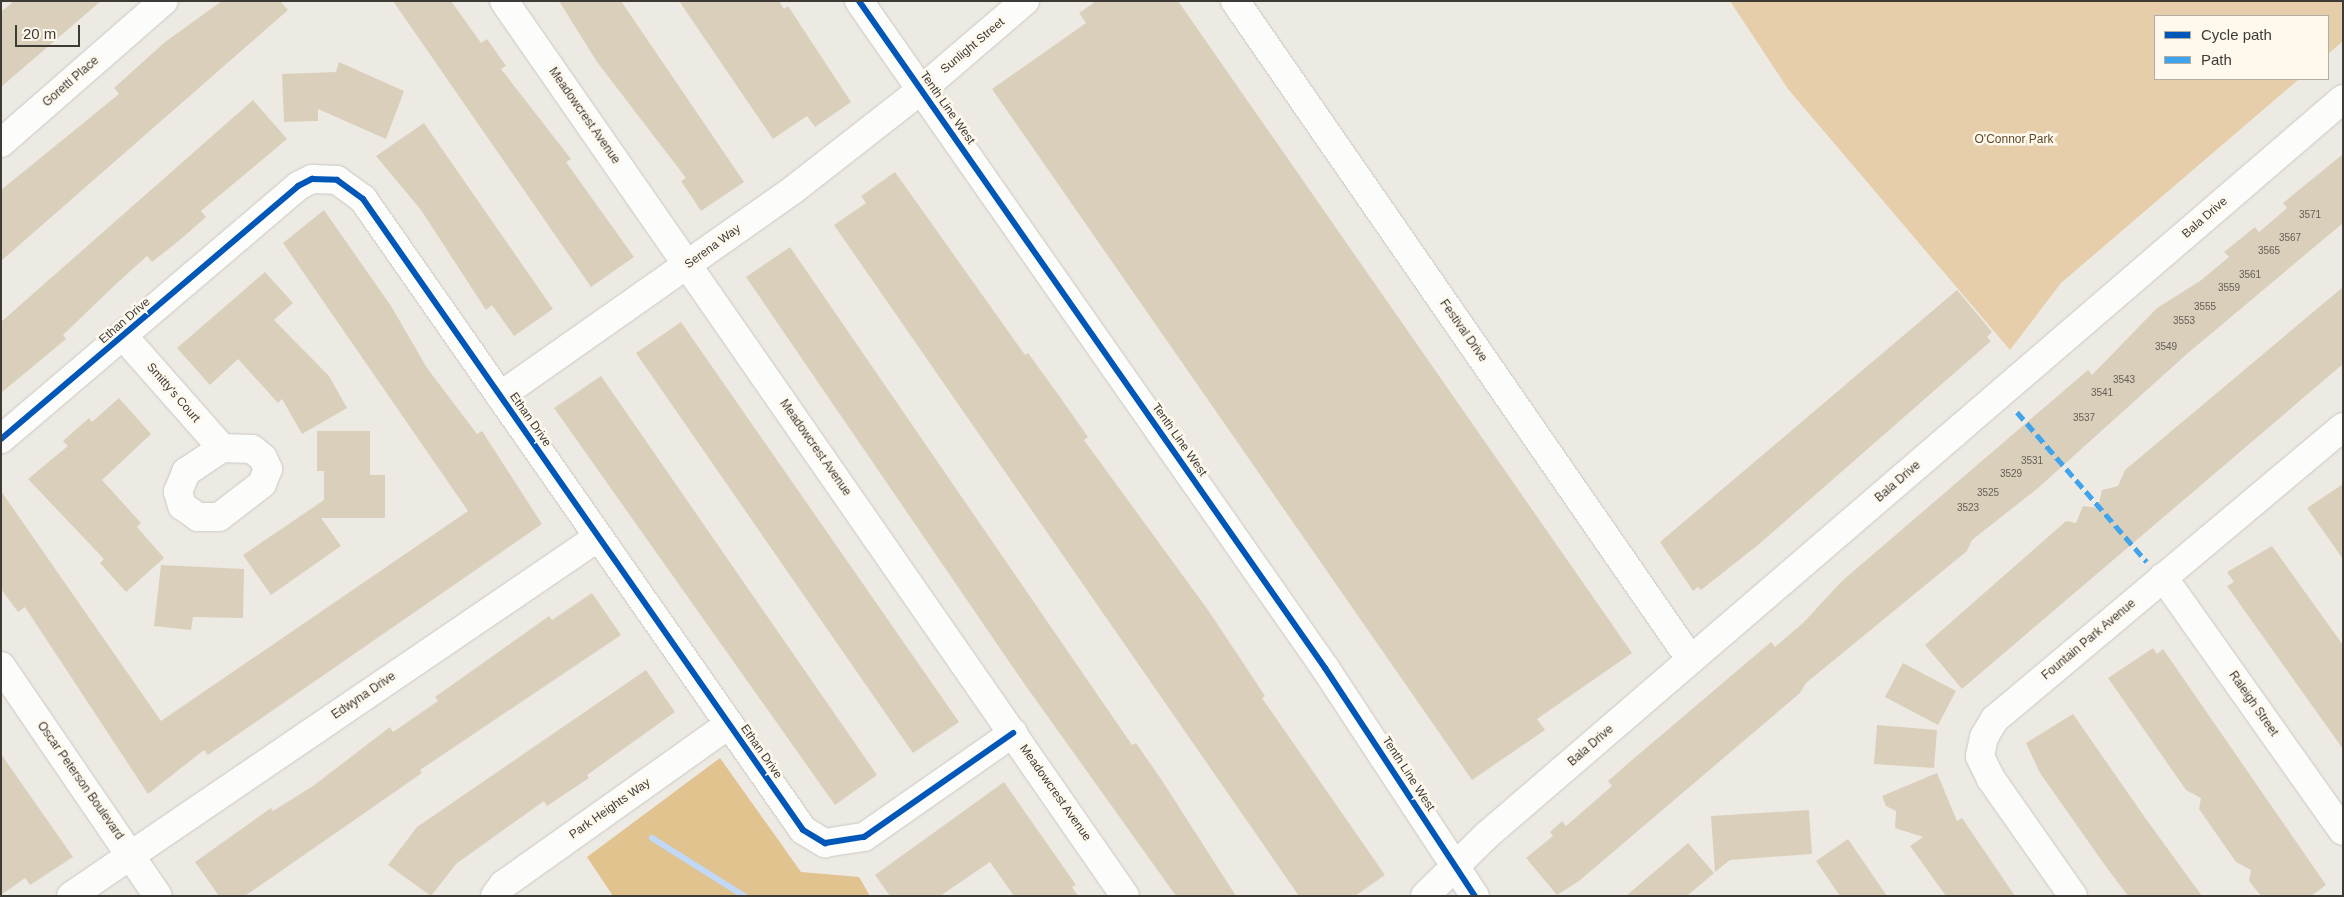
<!DOCTYPE html>
<html>
<head>
<meta charset="utf-8">
<style>
	body { margin:0 }
	#map { position:relative; width:2344px; height:897px; overflow:hidden; background:#edeae4; font-family:Arial,sans-serif }
	div>[style] { position:absolute }
	.green>* { inset:0; background:#e5cea9 }
	.forest>* { inset:0; background:#e0c38e }
	.stream>* { height:6px; margin:-3px; padding:0 3px; transform-origin:3px; border-radius:3px; background:#c1d8f6 }
	.building>* { inset:0; background:#dacfbb }
	.roads { filter:drop-shadow(0 0 1px #cac8c3) drop-shadow(0 0 1px #cac8c3) }
	.minor>* { height:28px; margin:-14px; padding:0 14px; transform-origin:14px; border-radius:14px; background:#fcfcfb }
	.quiet>* { height:5px; margin-top:-2.5px; transform-origin:0; background:repeating-linear-gradient(90deg,#3fa4ec 0 10px,transparent 0 15px) }
	.cycleway>* { height:6px; margin:-3px; padding:0 3px; transform-origin:3px; border-radius:3px; background:#0057b8 }
	span { translate:-50% -50%; white-space:nowrap; text-align:center; line-height:1.15; -webkit-text-stroke:5px #fef8ed; paint-order:stroke }
	.number-label { font-size:10px; color:#656058 }
	.number-label span { -webkit-text-stroke-width:0 }
	.street-label { font-size:12px; color:#3e3b37 }
	.park-label { font-size:12px; color:#614b26 }
	.frame { position:absolute; inset:0; border:2px solid #3e3b37; pointer-events:none }
	.legend { position:absolute; left:2154px; top:15px; width:175px; height:65px; box-sizing:border-box; background:#fef8ed; border:1px solid #b1aca4; margin:0; padding:6px 9px; list-style:none; font-size:15px; color:#3e3b37 }
	.legend li { display:flex; align-items:center; gap:10px; height:25px }
	.legend b { width:25px; border:1px solid #b1aca4 }
	.scale { position:absolute; left:15px; top:25px; width:65px; height:22px; box-sizing:border-box; border:2px solid #3e3b37; border-top:0; padding-left:6px; font-size:15px; line-height:18px; white-space:nowrap; color:#3e3b37; -webkit-text-stroke:4px #fef8ed; paint-order:stroke }
</style>
</head>
<body>
<div id="map">
	<div class="green">
		<i style="clip-path:polygon(1730px 1px,2343px 1px,2343px 41px,2328px 54px,2328px 16px,2155px 16px,2155px 79px,2299px 79px,2061px 283px,2010px 350px,1788px 89px)"></i>
	</div>
	<div class="forest">
		<i style="clip-path:polygon(720px 758px,801px 872px,859px 877px,870px 896px,613px 896px,587px 857px)"></i>
	</div>
	<div class="stream">
		<i style="left:652px;top:838px;width:109px;rotate:32.2deg"></i>
	</div>
	<div class="building">
		<i style="clip-path:polygon(14px 1px,101px 1px,1px 87px,1px 12px)"></i>
		<i style="clip-path:polygon(222px 1px,280px 1px,288px 10px,1px 261px,1px 190px,119px 94px,114px 88px,165px 42px)"></i>
		<i style="clip-path:polygon(393px 1px,451px 1px,481px 43px,487px 39px,506px 66px,501px 69px,571px 159px,566px 162px,634px 257px,591px 287px)"></i>
		<i style="clip-path:polygon(559px 1px,621px 1px,744px 182px,701px 211px,681px 181px,686px 178px,597px 62px)"></i>
		<i style="clip-path:polygon(679px 1px,779px 1px,784px 9px,788px 6px,851px 102px,815px 127px,807px 116px,773px 139px)"></i>
		<i style="clip-path:polygon(1096px 1px,1178px 1px,1632px 653px,1537px 719px,1545px 730px,1472px 780px,992px 89px,1086px 23px,1079px 13px)"></i>
		<i style="clip-path:polygon(339px 62px,404px 91px,386px 139px,318px 109px,318px 121px,284px 122px,282px 74px,336px 72px)"></i>
		<i style="clip-path:polygon(253px 100px,287px 139px,201px 211px,206px 217px,181px 239px,152px 262px,147px 256px,116px 284px,63px 335px,66px 339px,1px 393px,1px 322px)"></i>
		<i style="clip-path:polygon(424px 123px,553px 309px,514px 336px,492px 305px,486px 310px,421px 210px,376px 156px)"></i>
		<i style="clip-path:polygon(2343px 154px,2343px 223px,2188px 353px,2038px 488px,1972px 540px,1967px 551px,1806px 683px,1800px 693px,1579px 881px,1557px 895px,1526px 858px,1553px 836px,1550px 832px,1562px 821px,1566px 826px,1612px 786px,1608px 781px,1632px 760px,1771px 642px,1775px 647px,1804px 622px,1842px 581px,2088px 370px,2092px 375px,2157px 308px,2200px 281px,2229px 257px,2224px 252px,2255px 227px,2259px 232px,2287px 208px,2283px 203px)"></i>
		<i style="clip-path:polygon(895px 172px,1025px 355px,1028px 353px,1060px 397px,1088px 437px,1084px 440px,1208px 610px,1265px 696px,1262px 698px,1385px 875px,1355px 896px,1299px 896px,834px 225px,866px 203px,861px 196px)"></i>
		<i style="clip-path:polygon(324px 210px,391px 306px,427px 368px,477px 434px,482px 431px,542px 524px,208px 755px,204px 750px,148px 794px,25px 607px,18px 612px,1px 589px,1px 491px,161px 721px,468px 511px,283px 243px)"></i>
		<i style="clip-path:polygon(790px 247px,1132px 745px,1136px 743px,1163px 782px,1236px 896px,1176px 896px,1023px 682px,746px 277px)"></i>
		<i style="clip-path:polygon(265px 272px,293px 303px,274px 320px,329px 376px,347px 408px,302px 434px,282px 399px,278px 403px,238px 359px,210px 385px,177px 348px)"></i>
		<i style="clip-path:polygon(2343px 287px,2343px 364px,1962px 689px,1925px 645px,2066px 521px,2076px 523px,2083px 506px,2098px 508px,2102px 490px,2118px 486px,2125px 470px)"></i>
		<i style="clip-path:polygon(1957px 290px,1992px 332px,1987px 337px,1991px 341px,1758px 545px,1701px 590px,1698px 587px,1693px 591px,1660px 542px)"></i>
		<i style="clip-path:polygon(681px 322px,959px 722px,913px 753px,636px 353px)"></i>
		<i style="clip-path:polygon(601px 376px,877px 775px,835px 805px,554px 408px)"></i>
		<i style="clip-path:polygon(119px 398px,151px 434px,102px 480px,141px 523px,137px 527px,164px 558px,126px 592px,100px 563px,104px 559px,28px 479px,68px 446px,63px 441px,89px 418px,92px 422px)"></i>
		<i style="clip-path:polygon(317px 431px,370px 431px,370px 475px,385px 475px,385px 518px,321px 518px,341px 546px,271px 595px,243px 555px,324px 500px,324px 471px,317px 471px)"></i>
		<i style="clip-path:polygon(2343px 484px,2343px 559px,2307px 508px)"></i>
		<i style="clip-path:polygon(2272px 546px,2343px 645px,2343px 749px,2227px 586px,2234px 582px,2227px 572px)"></i>
		<i style="clip-path:polygon(161px 565px,244px 569px,243px 618px,193px 617px,191px 630px,154px 626px)"></i>
		<i style="clip-path:polygon(592px 593px,621px 635px,420px 770px,422px 773px,245px 896px,219px 896px,195px 862px,271px 808px,273px 811px,313px 786px,390px 727px,393px 732px,438px 701px,435px 697px,549px 616px,552px 620px)"></i>
		<i style="clip-path:polygon(2153px 648px,2157px 654px,2163px 649px,2326px 885px,2311px 896px,2261px 896px,2249px 881px,2251px 870px,2236px 862px,2199px 809px,2201px 798px,2186px 790px,2108px 678px)"></i>
		<i style="clip-path:polygon(1903px 663px,1956px 691px,1938px 725px,1885px 697px)"></i>
		<i style="clip-path:polygon(646px 670px,675px 712px,587px 775px,589px 778px,547px 806px,544px 801px,456px 864px,431px 896px,388px 865px,417px 827px)"></i>
		<i style="clip-path:polygon(2073px 714px,2146px 819px,2202px 896px,2128px 896px,2104px 864px,2040px 773px,2026px 743px)"></i>
		<i style="clip-path:polygon(1877px 725px,1937px 730px,1934px 768px,1874px 764px)"></i>
		<i style="clip-path:polygon(1px 754px,73px 857px,30px 885px,25px 878px,1px 895px)"></i>
		<i style="clip-path:polygon(1937px 773px,1957px 821px,1962px 818px,2015px 896px,1946px 896px,1910px 846px,1923px 837px,1895px 828px,1896px 811px,1886px 806px,1882px 796px)"></i>
		<i style="clip-path:polygon(1004px 782px,1076px 885px,1072px 887px,1078px 896px,1014px 896px,990px 862px,940px 896px,890px 896px,875px 875px)"></i>
		<i style="clip-path:polygon(1809px 810px,1812px 854px,1730px 860px,1715px 872px,1711px 816px)"></i>
		<i style="clip-path:polygon(1848px 839px,1887px 896px,1840px 896px,1816px 861px)"></i>
		<i style="clip-path:polygon(1688px 843px,1714px 873px,1687px 896px,1626px 896px)"></i>
	</div>
	<div class="roads">
		<div class="minor">
			<i style="left:504px;top:1px;width:1089px;rotate:55.24deg"></i>
			<i style="left:859px;top:1px;width:814px;rotate:55.06deg"></i>
			<i style="left:1325px;top:668px;width:273px;rotate:56.7deg"></i>
			<i style="left:1235px;top:1px;width:801px;rotate:55.32deg"></i>
			<i style="left:1px;top:143px;width:216px;rotate:-41.1deg"></i>
			<i style="left:124px;top:337px;width:148px;rotate:48.6deg"></i>
			<i style="left:222px;top:448px;width:30px;rotate:2deg"></i>
			<i style="left:252px;top:449px;width:14px;rotate:39deg"></i>
			<i style="left:263px;top:458px;width:12px;rotate:66deg"></i>
			<i style="left:268px;top:469px;width:16px;rotate:112deg"></i>
			<i style="left:262px;top:484px;width:54px;rotate:142.5deg"></i>
			<i style="left:219px;top:517px;width:21px;rotate:180deg"></i>
			<i style="left:198px;top:517px;width:19px;rotate:-145deg"></i>
			<i style="left:182px;top:506px;width:15px;rotate:-106deg"></i>
			<i style="left:178px;top:492px;width:22px;rotate:-68deg"></i>
			<i style="left:186px;top:472px;width:43px;rotate:-33.7deg"></i>
			<i style="left:500px;top:396px;width:358px;rotate:-35.1deg"></i>
			<i style="left:793px;top:190px;width:162px;rotate:-38deg"></i>
			<i style="left:921px;top:90px;width:137px;rotate:-40.6deg"></i>
			<i style="left:1px;top:439px;width:390px;rotate:-40.4deg"></i>
			<i style="left:298px;top:186px;width:16px;rotate:-27deg"></i>
			<i style="left:312px;top:179px;width:25px;rotate:2deg"></i>
			<i style="left:337px;top:180px;width:32px;rotate:36deg"></i>
			<i style="left:363px;top:199px;width:769px;rotate:55.11deg"></i>
			<i style="left:803px;top:830px;width:26px;rotate:31deg"></i>
			<i style="left:825px;top:843px;width:39px;rotate:-9deg"></i>
			<i style="left:864px;top:837px;width:182px;rotate:-34.9deg"></i>
			<i style="left:2163px;top:577px;width:311px;rotate:54.7deg"></i>
			<i style="left:1px;top:666px;width:278px;rotate:55.7deg"></i>
			<i style="left:71px;top:896px;width:636px;rotate:-34.24deg"></i>
			<i style="left:495px;top:896px;width:14px;rotate:-54deg"></i>
			<i style="left:503px;top:885px;width:276px;rotate:-35.4deg"></i>
			<i style="left:1425px;top:896px;width:87px;rotate:-44.5deg"></i>
			<i style="left:1487px;top:835px;width:1129px;rotate:-40.69deg"></i>
			<i style="left:2073px;top:896px;width:143px;rotate:-125deg"></i>
			<i style="left:1991px;top:779px;width:25px;rotate:-116deg"></i>
			<i style="left:1980px;top:756px;width:19px;rotate:-78deg"></i>
			<i style="left:1984px;top:737px;width:21px;rotate:-59deg"></i>
			<i style="left:1995px;top:719px;width:454px;rotate:-40deg"></i>
		</div>
	</div>
	<div class="quiet">
		<i style="left:2017px;top:412px;width:198px;rotate:49.1deg"></i>
	</div>
	<div class="cycleway">
		<i style="left:859px;top:1px;width:814px;rotate:55.06deg"></i>
		<i style="left:1325px;top:668px;width:273px;rotate:56.7deg"></i>
		<i style="left:1px;top:439px;width:390px;rotate:-40.4deg"></i>
		<i style="left:298px;top:186px;width:16px;rotate:-27deg"></i>
		<i style="left:312px;top:179px;width:25px;rotate:2deg"></i>
		<i style="left:337px;top:180px;width:32px;rotate:36deg"></i>
		<i style="left:363px;top:199px;width:769px;rotate:55.11deg"></i>
		<i style="left:803px;top:830px;width:26px;rotate:31deg"></i>
		<i style="left:825px;top:843px;width:39px;rotate:-9deg"></i>
		<i style="left:864px;top:837px;width:182px;rotate:-34.9deg"></i>
	</div>
	<div class="number-label">
		<span style="left:2310px;top:215px">3571</span>
		<span style="left:2290px;top:238px">3567</span>
		<span style="left:2269px;top:251px">3565</span>
		<span style="left:2250px;top:275px">3561</span>
		<span style="left:2229px;top:288px">3559</span>
		<span style="left:2205px;top:307px">3555</span>
		<span style="left:2184px;top:321px">3553</span>
		<span style="left:2166px;top:347px">3549</span>
		<span style="left:2124px;top:380px">3543</span>
		<span style="left:2102px;top:393px">3541</span>
		<span style="left:2084px;top:418px">3537</span>
		<span style="left:2032px;top:461px">3531</span>
		<span style="left:2011px;top:474px">3529</span>
		<span style="left:1988px;top:493px">3525</span>
		<span style="left:1968px;top:508px">3523</span>
	</div>
	<div class="street-label">
		<span style="left:973px;top:46px;rotate:-40deg">Sunlight Street</span>
		<span style="left:71px;top:82px;rotate:-41deg">Goretti Place</span>
		<span style="left:947px;top:108px;rotate:55deg">Tenth Line West</span>
		<span style="left:584px;top:116px;rotate:55deg">Meadowcrest Avenue</span>
		<span style="left:2205px;top:218px;rotate:-41deg">Bala Drive</span>
		<span style="left:713px;top:247px;rotate:-36deg">Serena Way</span>
		<span style="left:125px;top:321px;rotate:-41deg">Ethan Drive</span>
		<span style="left:1463px;top:331px;rotate:55deg">Festival Drive</span>
		<span style="left:173px;top:393px;rotate:49deg">Smitty's Court</span>
		<span style="left:530px;top:420px;rotate:55deg">Ethan Drive</span>
		<span style="left:1179px;top:440px;rotate:55deg">Tenth Line West</span>
		<span style="left:815px;top:448px;rotate:55deg">Meadowcrest Avenue</span>
		<span style="left:1898px;top:482px;rotate:-41deg">Bala Drive</span>
		<span style="left:2089px;top:640px;rotate:-40deg">Fountain Park Avenue</span>
		<span style="left:364px;top:696px;rotate:-34deg">Edwyna Drive</span>
		<span style="left:2253px;top:704px;rotate:55deg">Raleigh Street</span>
		<span style="left:1591px;top:746px;rotate:-41deg">Bala Drive</span>
		<span style="left:761px;top:752px;rotate:55deg">Ethan Drive</span>
		<span style="left:1408px;top:774px;rotate:57deg">Tenth Line West</span>
		<span style="left:80px;top:781px;rotate:55deg">Oscar Peterson Boulevard</span>
		<span style="left:1055px;top:793px;rotate:55deg">Meadowcrest Avenue</span>
		<span style="left:610px;top:809px;rotate:-35deg">Park Heights Way</span>
	</div>
	<div class="park-label">
		<span style="left:2014px;top:140px">O'Connor Park</span>
	</div>
	<div class="frame"></div>
	<ul class="legend">
	<li><b style="height:6px;background:#0057b8"></b>Cycle path</li>
	<li><b style="height:6px;background:#3fa4ec"></b>Path</li>
	</ul>
	<div class="scale">20 m</div>
</div>
</body>
</html>
